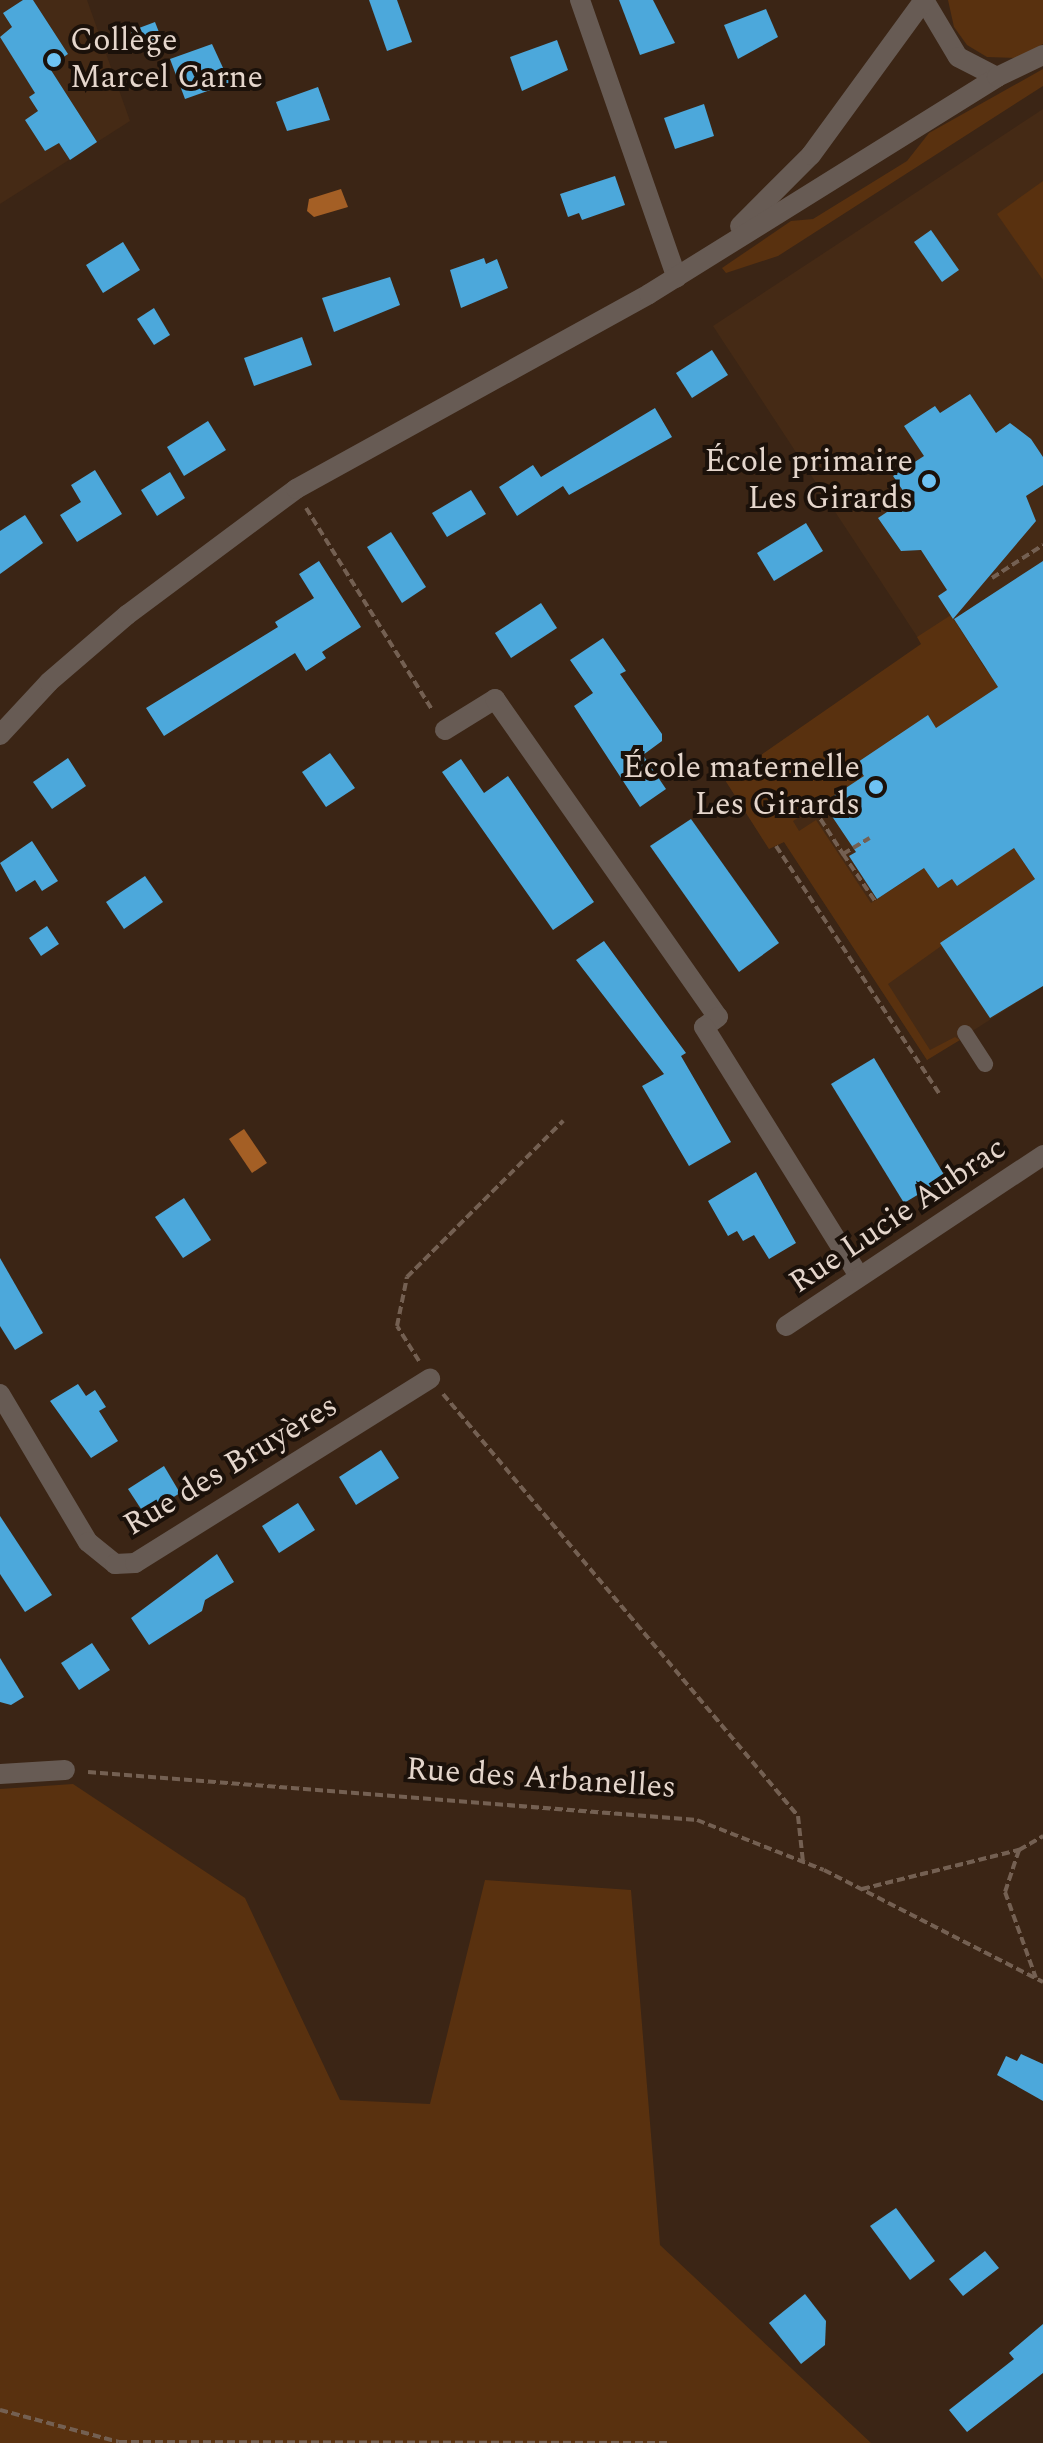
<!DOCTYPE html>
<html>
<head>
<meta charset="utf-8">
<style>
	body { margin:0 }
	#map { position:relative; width:1043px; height:2443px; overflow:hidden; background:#3b2515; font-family:Spectral,serif }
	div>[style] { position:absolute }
	.built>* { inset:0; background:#452a15 }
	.green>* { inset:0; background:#59310f }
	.water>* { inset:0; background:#a45f25 }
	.building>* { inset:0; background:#4ca8db }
	.path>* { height:4px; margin-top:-2px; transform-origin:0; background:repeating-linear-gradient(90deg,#746052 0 8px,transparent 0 12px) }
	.service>* { height:16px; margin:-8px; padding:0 8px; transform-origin:8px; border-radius:8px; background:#675b54 }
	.minor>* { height:20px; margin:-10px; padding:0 10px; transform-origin:10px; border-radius:10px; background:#675b54 }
	.tertiary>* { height:20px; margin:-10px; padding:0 10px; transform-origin:10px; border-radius:10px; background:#675b54 }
	.dots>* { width:22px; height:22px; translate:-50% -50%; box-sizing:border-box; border:4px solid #1b110a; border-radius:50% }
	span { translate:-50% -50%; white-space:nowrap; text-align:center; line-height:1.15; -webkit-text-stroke:8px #1b110a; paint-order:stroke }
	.poi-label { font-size:32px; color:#e5d6cc }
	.left { translate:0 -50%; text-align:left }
	.right { translate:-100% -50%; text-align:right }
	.street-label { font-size:32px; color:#e5d6cc }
</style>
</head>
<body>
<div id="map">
	<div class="built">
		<i style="clip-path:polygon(0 0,87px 0,130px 121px,0 204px)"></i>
		<i style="clip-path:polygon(1043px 109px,1043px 986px,927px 1060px,784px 842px,769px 849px,725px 780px,922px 644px,713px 326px)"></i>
	</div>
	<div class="green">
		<i style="clip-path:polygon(948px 0,1043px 0,1043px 44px,1017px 58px,987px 57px,967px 45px,954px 27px)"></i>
		<i style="clip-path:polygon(1043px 69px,1043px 86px,778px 256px,726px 273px,722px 268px,791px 221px,813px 219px,907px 161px,929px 133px)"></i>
		<i style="clip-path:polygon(1043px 181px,1043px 280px,997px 214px)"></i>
		<i style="clip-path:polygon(951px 615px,986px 670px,1014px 652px,1015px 684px,793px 821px,799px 831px,816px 820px,871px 903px,917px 873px,922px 864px,938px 888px,1009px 841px,1035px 879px,888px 984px,930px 1050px,955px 1037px,960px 1040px,927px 1060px,784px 842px,769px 849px,725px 780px,921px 644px,917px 637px)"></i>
		<i style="clip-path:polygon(73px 1784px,245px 1898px,340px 2100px,430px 2104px,485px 1880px,631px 1890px,660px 2245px,871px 2443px,0 2443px,0 1789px)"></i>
	</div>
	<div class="water">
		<i style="clip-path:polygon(341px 189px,348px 207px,314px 217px,307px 211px,309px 199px)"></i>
		<i style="clip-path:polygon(244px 1129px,267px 1163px,252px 1173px,229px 1139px)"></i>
	</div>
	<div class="building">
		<i style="clip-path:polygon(23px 0,33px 0,68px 54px,49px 67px,97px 142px,70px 160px,59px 143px,45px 151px,25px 120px,38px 111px,29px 97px,35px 93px,0 37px,12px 27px,3px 13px)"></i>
		<i style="clip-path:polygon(369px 0,397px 0,412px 42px,387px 51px)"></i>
		<i style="clip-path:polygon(619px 0,653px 0,675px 43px,640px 55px)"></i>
		<i style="clip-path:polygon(766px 9px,778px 37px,738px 59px,724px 25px)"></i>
		<i style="clip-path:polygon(155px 22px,162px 40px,137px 49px,131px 31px)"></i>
		<i style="clip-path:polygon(557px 40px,568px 70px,522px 91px,510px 57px)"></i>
		<i style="clip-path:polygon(212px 44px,230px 83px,185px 99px,170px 59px)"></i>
		<i style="clip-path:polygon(318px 87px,330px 120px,287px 131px,276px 102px)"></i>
		<i style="clip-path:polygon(704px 104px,714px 136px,675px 149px,664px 118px)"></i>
		<i style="clip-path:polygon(615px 176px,625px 205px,582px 220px,579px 213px,568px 217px,560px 194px)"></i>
		<i style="clip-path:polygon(931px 230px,959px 270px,942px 282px,914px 242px)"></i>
		<i style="clip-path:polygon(123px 242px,140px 270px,103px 293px,86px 265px)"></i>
		<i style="clip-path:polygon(484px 258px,486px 264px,497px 259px,508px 288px,461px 308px,450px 270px)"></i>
		<i style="clip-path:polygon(390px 277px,400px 305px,334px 332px,322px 298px)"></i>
		<i style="clip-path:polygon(154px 308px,170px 335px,154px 345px,137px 319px)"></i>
		<i style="clip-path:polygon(302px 337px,312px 365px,254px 386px,244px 358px)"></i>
		<i style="clip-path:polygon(712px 350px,728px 375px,692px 398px,676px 373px)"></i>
		<i style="clip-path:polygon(970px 394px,996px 433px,1010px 423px,1031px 439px,1043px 457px,1043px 485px,1026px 496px,1036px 521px,953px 619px,938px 596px,947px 590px,921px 550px,901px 551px,878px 518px,908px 498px,893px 476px,924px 456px,904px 426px,935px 406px,940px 413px)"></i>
		<i style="clip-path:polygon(655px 408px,672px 437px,569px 495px,563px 486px,517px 516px,499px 487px,533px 465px,541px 477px)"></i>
		<i style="clip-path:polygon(208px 421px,226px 450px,184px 476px,167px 447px)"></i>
		<i style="clip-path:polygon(95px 470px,122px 514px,77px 542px,60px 515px,81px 502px,71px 485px)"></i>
		<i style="clip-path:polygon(170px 472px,185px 498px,157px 516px,141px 490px)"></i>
		<i style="clip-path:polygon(471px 490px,486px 514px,447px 537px,432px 513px)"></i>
		<i style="clip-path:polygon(25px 515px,43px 543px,0 574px,0 531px)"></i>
		<i style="clip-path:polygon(806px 523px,823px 551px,774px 581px,757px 553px)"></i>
		<i style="clip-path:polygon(391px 532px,426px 587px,402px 603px,367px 547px)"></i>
		<i style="clip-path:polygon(319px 561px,361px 627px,322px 652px,326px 658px,306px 671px,295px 653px,164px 736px,146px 708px,278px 627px,275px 622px,314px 598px,299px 574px)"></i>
		<i style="clip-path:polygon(1043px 561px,1043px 986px,990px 1018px,940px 943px,1035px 879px,1014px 848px,957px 886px,952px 879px,938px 888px,924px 868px,877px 899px,849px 856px,856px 852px,823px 803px,864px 776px,855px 764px,928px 715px,936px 728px,998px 687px,954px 619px)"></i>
		<i style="clip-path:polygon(541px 603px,557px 628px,511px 658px,495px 633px)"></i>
		<i style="clip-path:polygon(603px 638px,626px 671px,620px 674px,662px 734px,662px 741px,643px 755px,666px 789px,640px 807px,574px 706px,593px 693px,570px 660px)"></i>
		<i style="clip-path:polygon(330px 753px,355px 788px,326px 807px,302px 772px)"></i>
		<i style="clip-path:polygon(68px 758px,86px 786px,52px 809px,33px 782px)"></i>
		<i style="clip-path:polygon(461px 759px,484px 793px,508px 776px,594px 902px,553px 930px,442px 772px)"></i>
		<i style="clip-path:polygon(691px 819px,779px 943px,739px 972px,650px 846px)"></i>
		<i style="clip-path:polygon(32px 841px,58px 881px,42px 891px,35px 880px,16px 892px,0 863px)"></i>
		<i style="clip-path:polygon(145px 876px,163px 902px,124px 929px,106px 902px)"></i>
		<i style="clip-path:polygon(47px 926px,59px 944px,41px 956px,29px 938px)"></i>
		<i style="clip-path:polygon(604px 941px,686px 1053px,681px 1056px,731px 1142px,689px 1166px,642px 1086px,664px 1074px,576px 960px)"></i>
		<i style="clip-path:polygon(874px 1058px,946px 1178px,904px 1203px,831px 1084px)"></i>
		<i style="clip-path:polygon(756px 1172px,796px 1243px,769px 1259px,754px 1235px,743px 1241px,737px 1231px,728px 1236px,708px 1201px)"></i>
		<i style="clip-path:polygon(184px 1198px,211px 1240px,183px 1258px,155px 1217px)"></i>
		<i style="clip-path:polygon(0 1258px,43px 1333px,15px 1350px,0 1326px)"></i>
		<i style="clip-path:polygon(78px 1384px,86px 1396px,95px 1390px,106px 1407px,99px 1411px,118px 1441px,91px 1458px,50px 1401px)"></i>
		<i style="clip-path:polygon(381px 1450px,399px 1478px,356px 1505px,339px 1477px)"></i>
		<i style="clip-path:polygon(164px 1466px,180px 1493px,145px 1515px,128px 1489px)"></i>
		<i style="clip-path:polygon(298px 1503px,315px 1530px,279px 1553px,262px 1526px)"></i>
		<i style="clip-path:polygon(0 1516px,52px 1595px,25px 1612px,0 1574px)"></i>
		<i style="clip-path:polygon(217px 1554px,234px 1582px,205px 1600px,202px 1611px,149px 1645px,131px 1618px)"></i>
		<i style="clip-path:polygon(92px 1643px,110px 1670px,79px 1690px,61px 1663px)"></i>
		<i style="clip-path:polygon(0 1658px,24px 1697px,11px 1705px,0 1702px)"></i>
		<i style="clip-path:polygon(1021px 2054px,1043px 2064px,1043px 2101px,997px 2075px,1006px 2056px,1017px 2061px)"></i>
		<i style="clip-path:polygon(896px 2208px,935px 2261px,910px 2280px,870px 2226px)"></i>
		<i style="clip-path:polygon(985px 2251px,999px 2268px,963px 2296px,949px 2279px)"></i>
		<i style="clip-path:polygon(805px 2294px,826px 2321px,825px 2345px,801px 2364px,769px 2323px)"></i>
		<i style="clip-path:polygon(1043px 2324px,1043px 2373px,967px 2432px,949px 2410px,1014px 2359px,1009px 2353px)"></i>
	</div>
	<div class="path">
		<i style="left:306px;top:508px;width:239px;rotate:58deg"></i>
		<i style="left:992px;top:578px;width:61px;rotate:-32.9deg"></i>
		<i style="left:814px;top:809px;width:54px;rotate:57.2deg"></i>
		<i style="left:843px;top:854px;width:31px;rotate:-31deg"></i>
		<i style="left:776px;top:846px;width:296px;rotate:56.6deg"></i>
		<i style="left:843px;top:854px;width:57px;rotate:55.8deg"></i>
		<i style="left:419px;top:1361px;width:41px;rotate:-122.2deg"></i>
		<i style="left:397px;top:1326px;width:50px;rotate:-78.5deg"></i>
		<i style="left:407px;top:1277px;width:221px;rotate:-45deg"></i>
		<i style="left:443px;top:1394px;width:551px;rotate:49.93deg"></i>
		<i style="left:798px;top:1816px;width:46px;rotate:83.8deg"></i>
		<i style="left:88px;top:1772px;width:611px;rotate:4.51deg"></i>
		<i style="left:697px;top:1820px;width:136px;rotate:21.5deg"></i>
		<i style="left:824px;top:1870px;width:246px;rotate:27.1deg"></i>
		<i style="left:1019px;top:1850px;width:44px;rotate:108.4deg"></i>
		<i style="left:1005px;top:1892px;width:91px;rotate:70.2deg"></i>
		<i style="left:862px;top:1889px;width:162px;rotate:-14deg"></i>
		<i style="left:1019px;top:1850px;width:28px;rotate:-30deg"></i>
		<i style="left:0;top:2410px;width:123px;rotate:15.1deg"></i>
		<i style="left:119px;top:2442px;width:548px;rotate:0.1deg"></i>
	</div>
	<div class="service">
		<i style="left:965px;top:1033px;width:37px;rotate:57deg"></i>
	</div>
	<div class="minor">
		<i style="left:580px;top:0;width:294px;rotate:70.8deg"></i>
		<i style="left:445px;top:730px;width:59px;rotate:-31.8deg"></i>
		<i style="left:495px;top:699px;width:388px;rotate:55deg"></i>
		<i style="left:718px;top:1017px;width:17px;rotate:144deg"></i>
		<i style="left:704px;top:1027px;width:293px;rotate:58.1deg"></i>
		<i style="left:786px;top:1326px;width:309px;rotate:-33.6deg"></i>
		<i style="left:0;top:1394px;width:172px;rotate:59.3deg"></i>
		<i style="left:88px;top:1542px;width:35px;rotate:39deg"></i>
		<i style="left:115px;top:1564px;width:20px;rotate:-3deg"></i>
		<i style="left:135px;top:1563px;width:348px;rotate:-32deg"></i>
		<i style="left:0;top:1774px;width:65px;rotate:-3.5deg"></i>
	</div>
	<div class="tertiary">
		<i style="left:924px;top:0;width:66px;rotate:59.2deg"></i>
		<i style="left:958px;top:57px;width:44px;rotate:27.1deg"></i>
		<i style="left:740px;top:226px;width:100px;rotate:-45deg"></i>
		<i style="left:811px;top:155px;width:192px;rotate:-53.9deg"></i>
		<i style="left:0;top:735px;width:72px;rotate:-47.2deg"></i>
		<i style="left:49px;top:682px;width:103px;rotate:-40.7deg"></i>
		<i style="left:127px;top:615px;width:211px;rotate:-36.7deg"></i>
		<i style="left:296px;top:489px;width:403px;rotate:-28.9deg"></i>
		<i style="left:649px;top:294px;width:410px;rotate:-31.9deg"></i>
		<i style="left:997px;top:77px;width:51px;rotate:-25.6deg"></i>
	</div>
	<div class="dots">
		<i style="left:54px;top:60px;background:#6ec2f3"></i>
		<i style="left:929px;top:481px;background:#6ec2f3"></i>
		<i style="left:876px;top:787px;background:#6ec2f3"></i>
	</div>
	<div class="poi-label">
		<span class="left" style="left:70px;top:60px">Collège<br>Marcel Carne</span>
		<span class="right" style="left:913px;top:481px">École primaire<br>Les Girards</span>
		<span class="right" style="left:860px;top:787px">École maternelle<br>Les Girards</span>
	</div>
	<div class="street-label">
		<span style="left:898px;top:1216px;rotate:-34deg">Rue Lucie Aubrac</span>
		<span style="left:231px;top:1466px;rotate:-31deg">Rue des Bruyères</span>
		<span style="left:541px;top:1779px;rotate:4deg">Rue des Arbanelles</span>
	</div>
</div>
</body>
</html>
